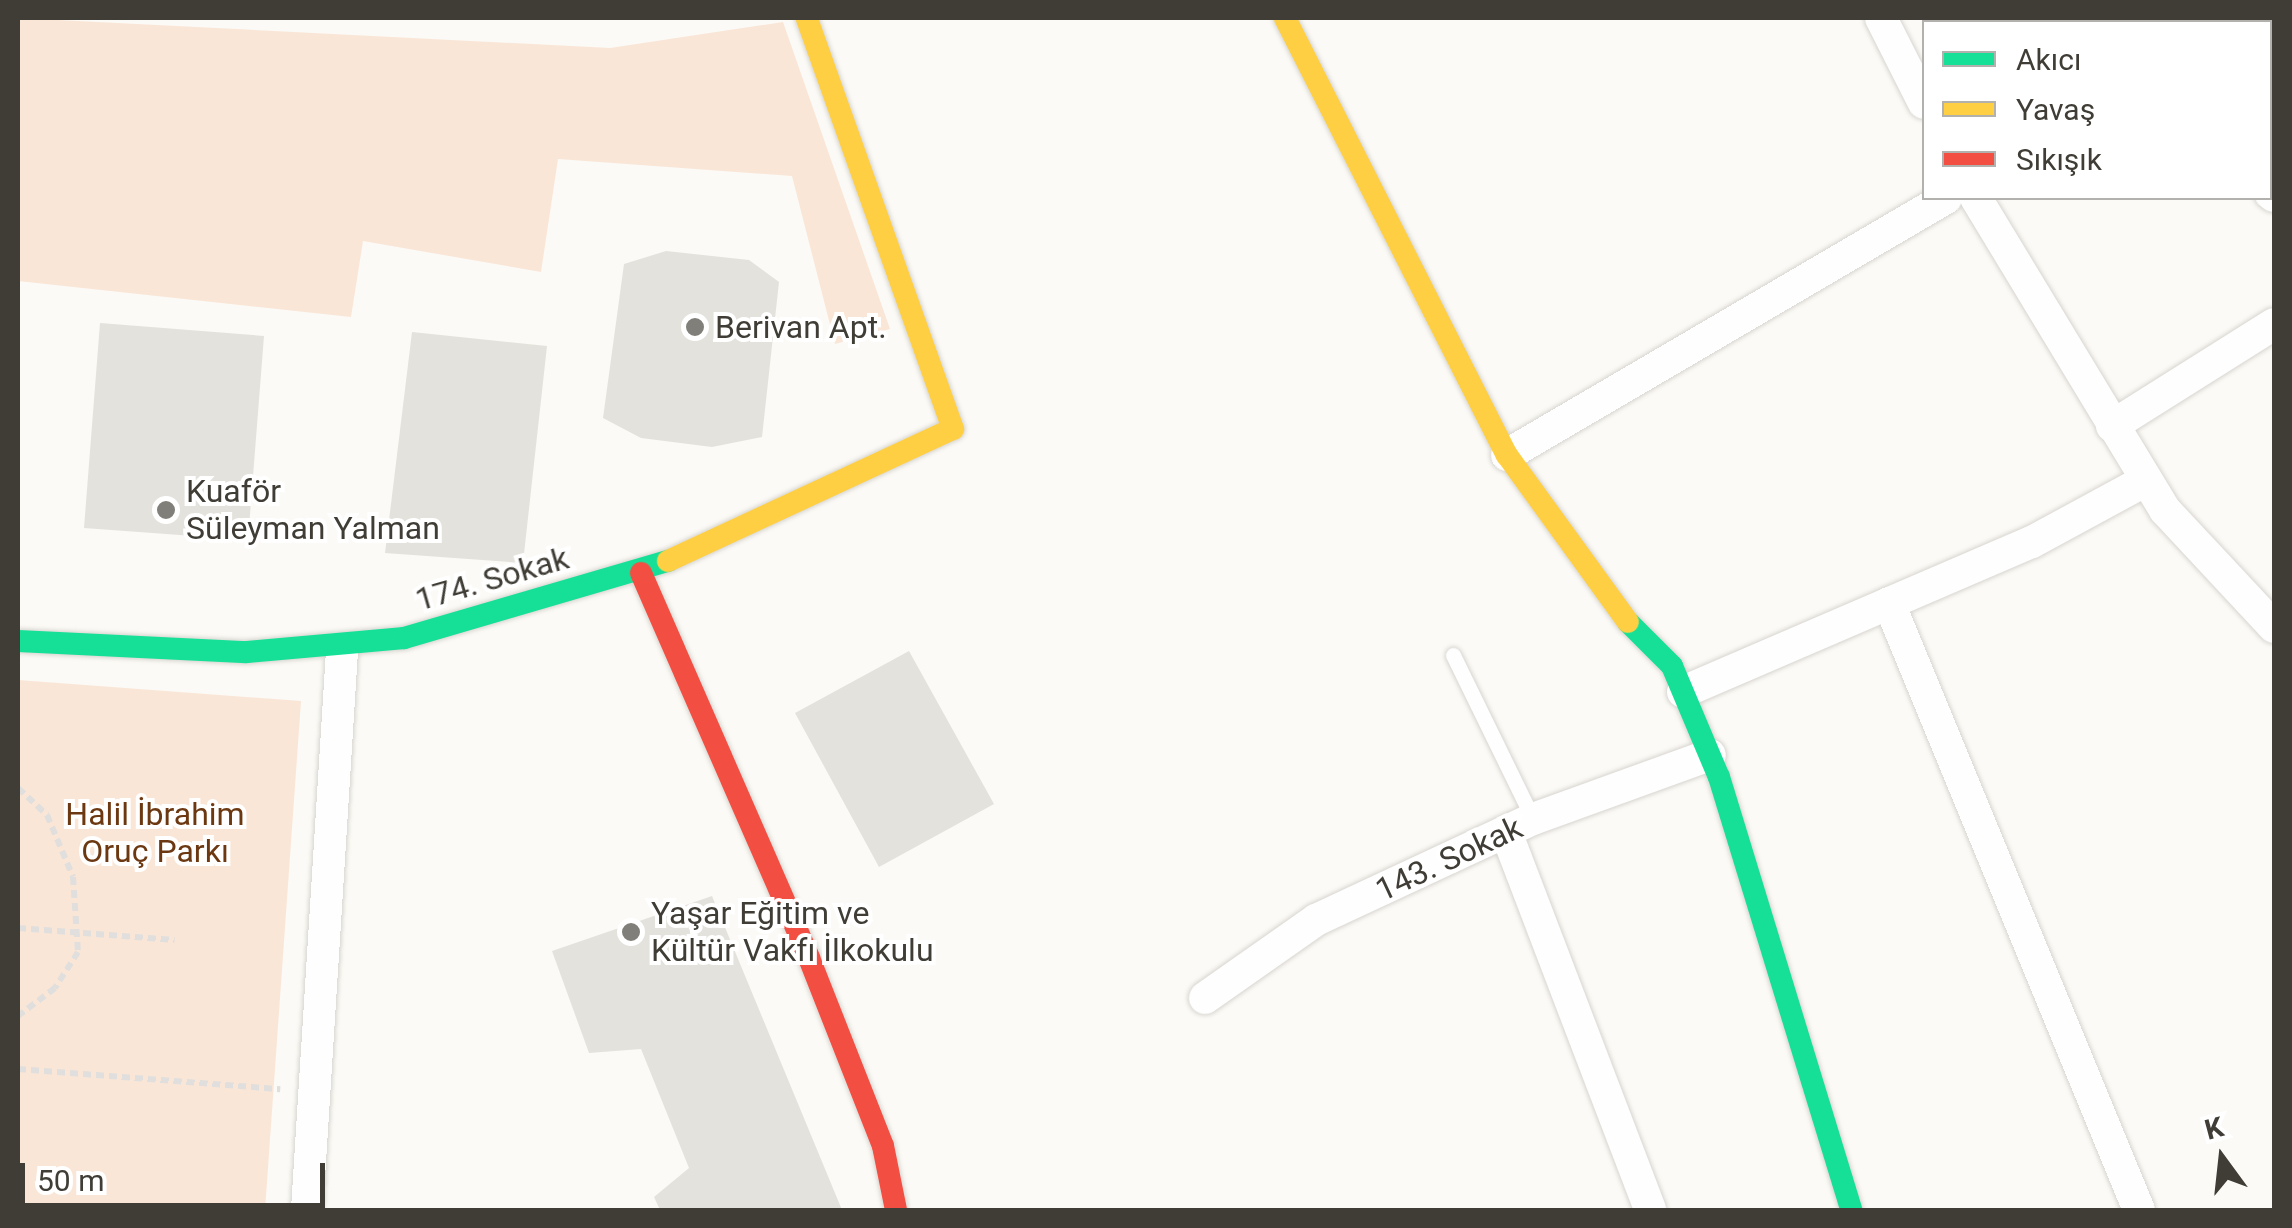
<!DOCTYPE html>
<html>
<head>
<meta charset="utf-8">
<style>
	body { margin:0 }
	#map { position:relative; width:2292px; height:1228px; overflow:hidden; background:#fbfaf6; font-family:Roboto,sans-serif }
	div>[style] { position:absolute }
	.green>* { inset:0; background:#fae6d7 }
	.building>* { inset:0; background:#e4e2dc }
	.path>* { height:6px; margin-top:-3px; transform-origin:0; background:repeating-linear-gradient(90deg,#e0dfdd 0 8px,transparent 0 13px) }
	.roads { filter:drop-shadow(0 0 2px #d8d5d0) drop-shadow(0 0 2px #d8d5d0) }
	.lane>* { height:15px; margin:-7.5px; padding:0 7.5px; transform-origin:7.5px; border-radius:7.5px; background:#fefefe }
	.street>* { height:32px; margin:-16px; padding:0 16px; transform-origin:16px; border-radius:16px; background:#fefefe }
	.fast>* { height:22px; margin:-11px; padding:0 11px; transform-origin:11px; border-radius:11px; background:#16e098 }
	.slow>* { height:22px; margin:-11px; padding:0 11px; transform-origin:11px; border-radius:11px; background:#ffcf43 }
	.jam>* { height:22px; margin:-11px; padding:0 11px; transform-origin:11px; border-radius:11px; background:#f24e42 }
	.dots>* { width:28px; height:28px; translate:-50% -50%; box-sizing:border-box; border:5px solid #fff; border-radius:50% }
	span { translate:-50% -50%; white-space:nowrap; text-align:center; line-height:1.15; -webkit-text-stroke:8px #fff; paint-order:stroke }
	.poi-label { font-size:32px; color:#3f3d35 }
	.left { translate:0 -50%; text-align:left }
	.street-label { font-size:32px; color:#3f3d35 }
	.park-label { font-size:32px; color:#6c3811 }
	.frame { position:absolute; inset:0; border:20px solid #3f3d35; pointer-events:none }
	.legend { position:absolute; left:1922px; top:20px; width:350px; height:180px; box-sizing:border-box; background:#fff; border:2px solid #b2b1ae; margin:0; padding:12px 18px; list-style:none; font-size:30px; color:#3f3d35 }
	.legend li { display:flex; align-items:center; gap:20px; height:50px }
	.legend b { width:50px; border:2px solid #b2b1ae }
	.north { position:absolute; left:2172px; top:1108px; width:100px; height:100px; -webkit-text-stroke:8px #fff; paint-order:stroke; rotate:345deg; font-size:28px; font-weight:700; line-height:40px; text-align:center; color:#3f3d35 }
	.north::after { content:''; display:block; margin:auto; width:35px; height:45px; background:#3f3d35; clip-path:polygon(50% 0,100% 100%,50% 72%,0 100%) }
	.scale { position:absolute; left:20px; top:1163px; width:305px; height:45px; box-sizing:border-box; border:5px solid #3f3d35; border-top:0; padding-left:12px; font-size:30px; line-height:35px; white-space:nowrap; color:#3f3d35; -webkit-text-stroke:8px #fff; paint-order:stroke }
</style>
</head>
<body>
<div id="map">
	<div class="green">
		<i style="clip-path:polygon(18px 18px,610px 48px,783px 22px,890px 329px,835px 344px,792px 176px,558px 159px,541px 272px,363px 241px,351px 317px,18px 281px)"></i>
		<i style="clip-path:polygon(18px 680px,301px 701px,265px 1210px,18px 1210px)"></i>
	</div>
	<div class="building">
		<i style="clip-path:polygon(666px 251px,749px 260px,779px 282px,762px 437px,712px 447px,641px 438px,603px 418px,624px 264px)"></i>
		<i style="clip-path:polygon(100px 323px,264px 336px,248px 540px,84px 528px)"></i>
		<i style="clip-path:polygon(412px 332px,547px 346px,523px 563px,385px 553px)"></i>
		<i style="clip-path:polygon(909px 651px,994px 804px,879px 867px,795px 713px)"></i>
		<i style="clip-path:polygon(712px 896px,842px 1210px,660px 1210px,654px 1197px,689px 1168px,641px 1049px,589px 1053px,552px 951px)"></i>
	</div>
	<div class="path">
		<i style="left:18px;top:788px;width:40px;rotate:43deg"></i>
		<i style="left:47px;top:815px;width:67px;rotate:67.2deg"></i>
		<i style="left:73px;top:877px;width:75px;rotate:86.2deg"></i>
		<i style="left:78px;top:952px;width:43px;rotate:122.6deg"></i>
		<i style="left:55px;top:988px;width:46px;rotate:142.9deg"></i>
		<i style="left:18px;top:928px;width:157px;rotate:4.4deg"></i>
		<i style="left:18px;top:1069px;width:263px;rotate:4.4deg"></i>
		<i style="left:18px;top:1208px;width:36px;rotate:3deg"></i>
	</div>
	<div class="roads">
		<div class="lane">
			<i style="left:1453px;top:655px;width:182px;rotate:64deg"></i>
		</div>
		<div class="street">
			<i style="left:1881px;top:18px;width:95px;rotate:63.2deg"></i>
			<i style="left:2103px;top:18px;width:6px;rotate:45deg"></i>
			<i style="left:2270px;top:193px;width:5px;rotate:37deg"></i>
			<i style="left:1976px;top:198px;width:365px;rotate:58.8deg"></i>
			<i style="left:2165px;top:510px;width:160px;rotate:47deg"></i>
			<i style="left:2112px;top:426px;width:191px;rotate:-32.2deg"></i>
			<i style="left:1507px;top:455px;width:509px;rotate:-30.35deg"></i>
			<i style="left:1889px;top:603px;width:656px;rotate:67.62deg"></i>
			<i style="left:1683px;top:692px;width:380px;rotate:-23.3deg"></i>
			<i style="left:2032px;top:542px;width:130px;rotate:-28.5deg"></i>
			<i style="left:1506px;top:832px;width:404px;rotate:69.1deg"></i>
			<i style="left:1205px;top:998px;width:136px;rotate:-35.1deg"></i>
			<i style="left:1316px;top:920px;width:239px;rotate:-25deg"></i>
			<i style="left:1533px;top:819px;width:188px;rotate:-19.9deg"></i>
			<i style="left:307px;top:1210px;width:561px;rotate:-86.42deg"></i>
		</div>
		<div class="fast">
			<i style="left:1628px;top:622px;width:62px;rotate:45deg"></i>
			<i style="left:1672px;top:666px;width:121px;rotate:67.1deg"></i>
			<i style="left:1719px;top:777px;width:453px;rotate:73deg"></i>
			<i style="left:18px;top:641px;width:229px;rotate:2.8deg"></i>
			<i style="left:247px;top:652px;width:158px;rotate:-5.1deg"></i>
			<i style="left:404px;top:638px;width:275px;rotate:-16.3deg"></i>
		</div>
		<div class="slow">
			<i style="left:1285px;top:18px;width:490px;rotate:63.1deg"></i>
			<i style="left:1507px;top:455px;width:206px;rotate:54.1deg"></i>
			<i style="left:668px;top:561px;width:314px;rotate:-24.9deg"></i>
			<i style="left:953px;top:429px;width:436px;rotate:-109.6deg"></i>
		</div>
		<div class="jam">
			<i style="left:641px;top:573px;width:420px;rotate:66.4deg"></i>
			<i style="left:809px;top:958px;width:202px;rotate:68.5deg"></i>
			<i style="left:883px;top:1146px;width:65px;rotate:78.5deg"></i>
		</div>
	</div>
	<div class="dots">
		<i style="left:695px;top:327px;background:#817f79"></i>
		<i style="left:166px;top:510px;background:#817f79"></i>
		<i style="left:631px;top:932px;background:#817f79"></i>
	</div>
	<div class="poi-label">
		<span class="left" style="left:715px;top:327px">Berivan Apt.</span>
		<span class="left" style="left:186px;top:510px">Kuaför<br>Süleyman Yalman</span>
		<span class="left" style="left:651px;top:932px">Yaşar Eğitim ve<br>Kültür Vakfı İlkokulu</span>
	</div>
	<div class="street-label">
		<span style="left:492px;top:579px;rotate:-16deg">174. Sokak</span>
		<span style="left:1449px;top:859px;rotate:-25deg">143. Sokak</span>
	</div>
	<div class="park-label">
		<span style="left:155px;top:833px">Halil İbrahim<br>Oruç Parkı</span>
	</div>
	<div class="frame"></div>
	<ul class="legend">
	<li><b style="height:12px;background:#16e098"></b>Akıcı</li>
	<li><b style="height:12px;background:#ffcf43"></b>Yavaş</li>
	<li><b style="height:12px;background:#f24e42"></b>Sıkışık</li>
	</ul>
	<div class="north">K</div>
	<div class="scale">50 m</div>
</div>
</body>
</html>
